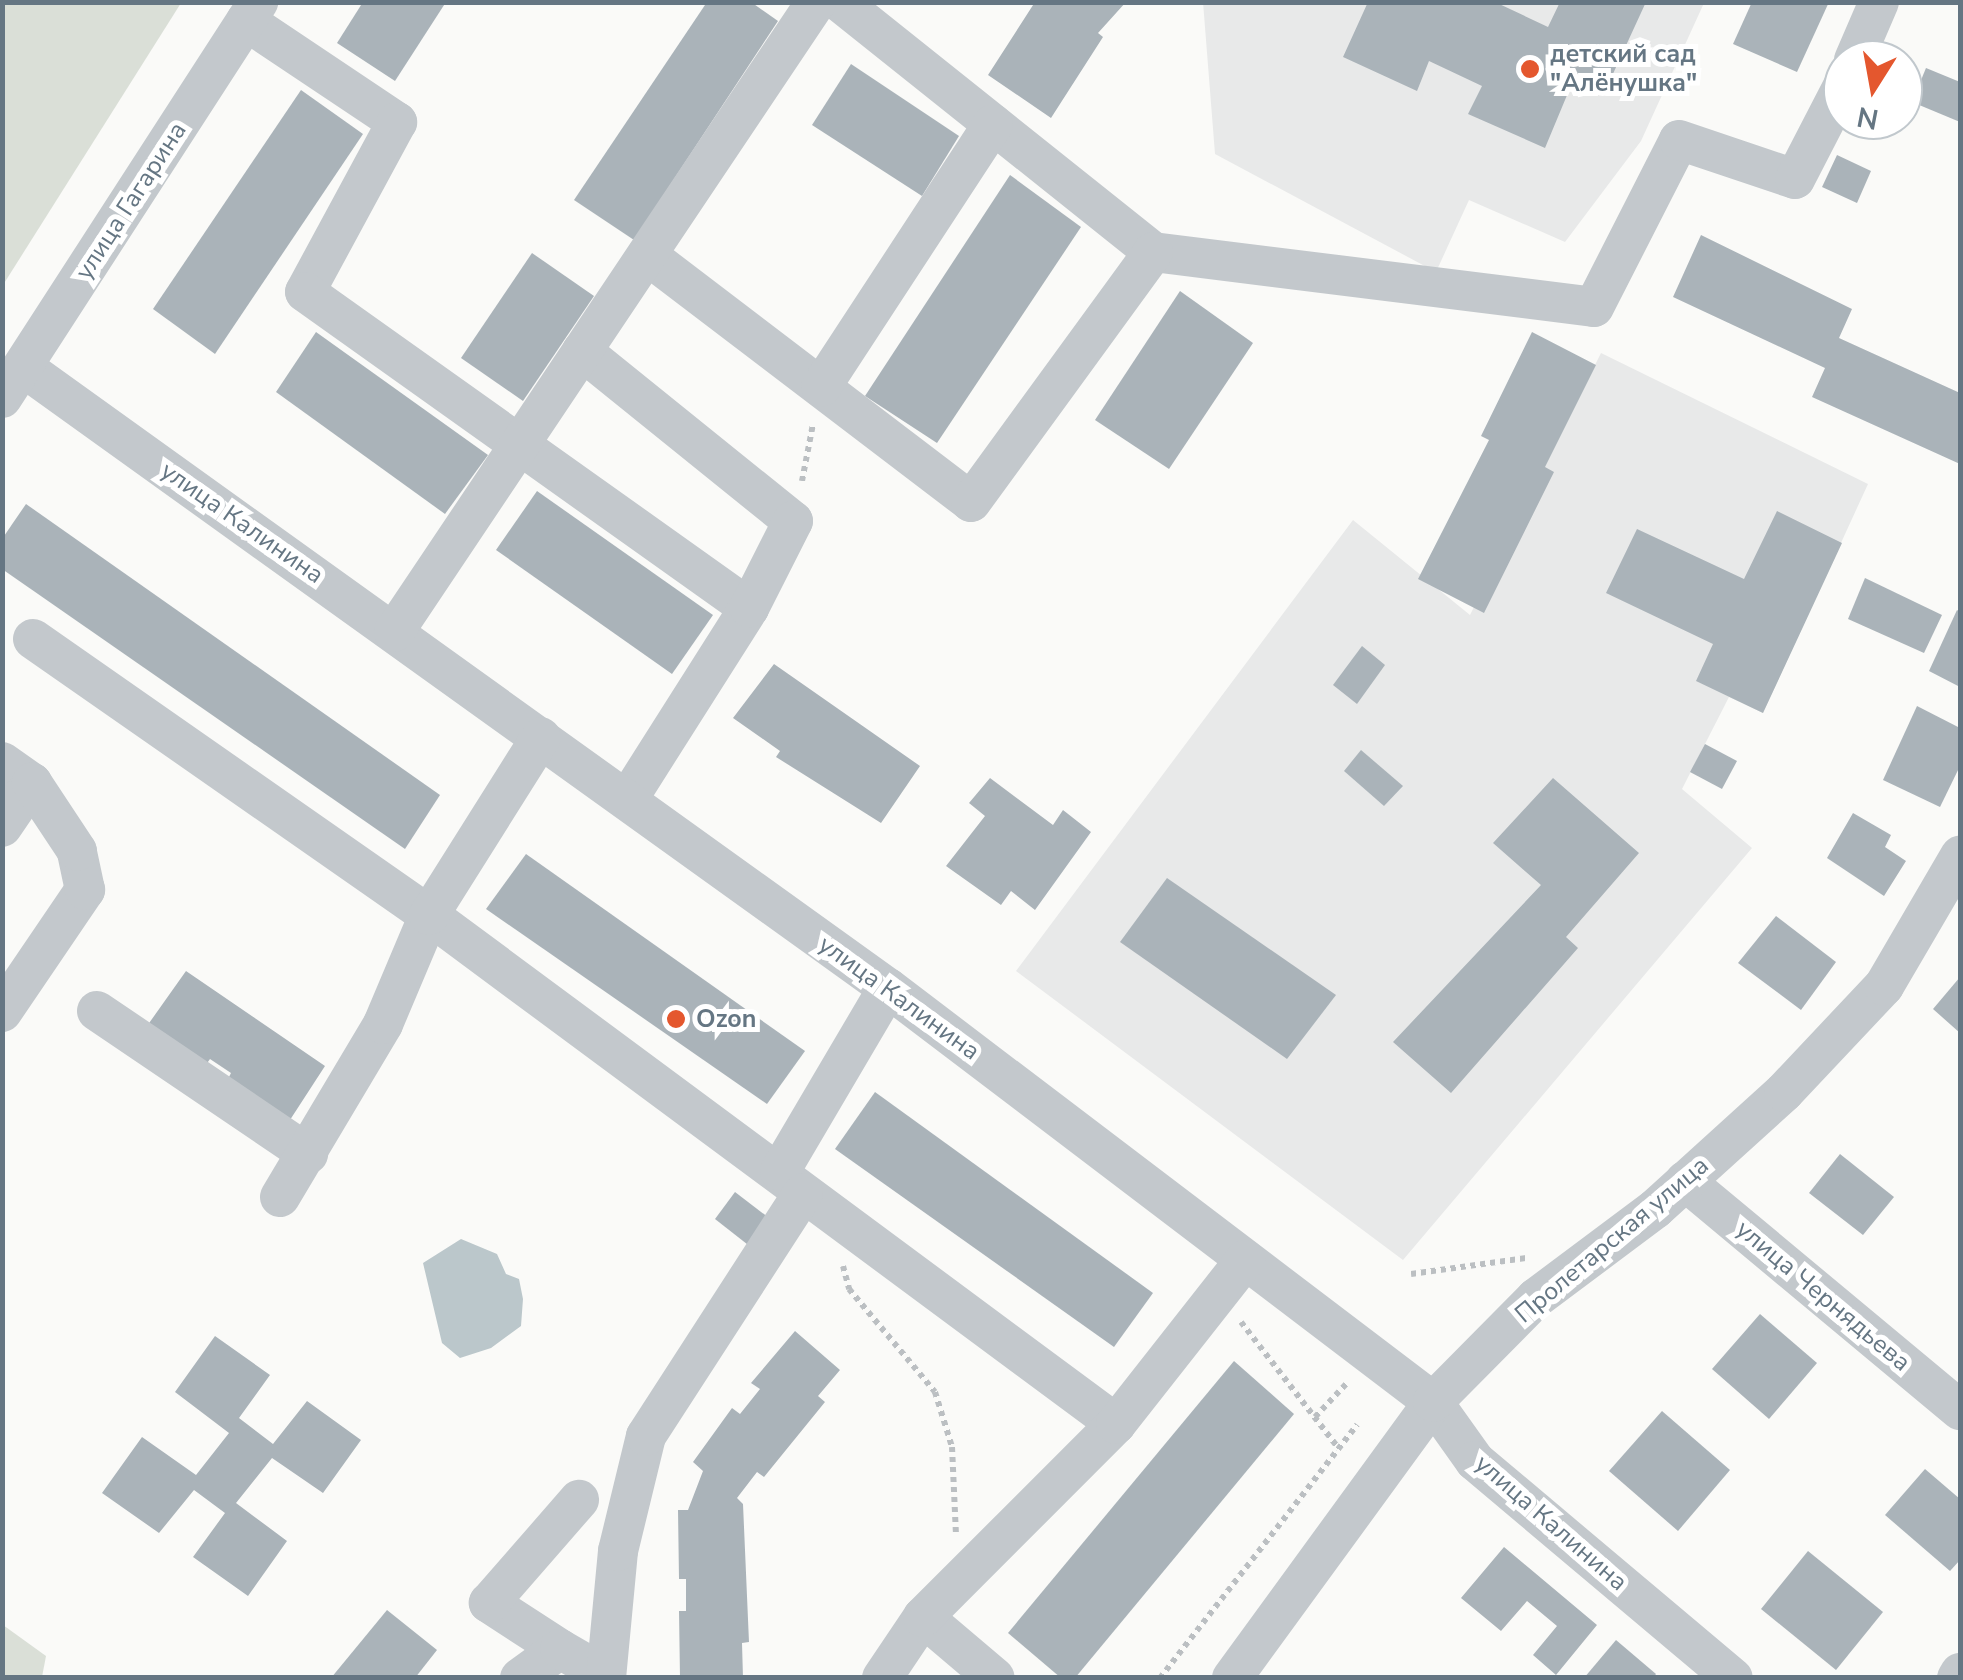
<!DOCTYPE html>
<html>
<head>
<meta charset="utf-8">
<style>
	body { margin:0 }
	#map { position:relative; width:1963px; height:1680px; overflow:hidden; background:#fafaf8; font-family:"Nunito Sans",sans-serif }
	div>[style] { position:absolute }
	.built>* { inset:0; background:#e8e9e9 }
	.green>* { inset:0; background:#dadfd7 }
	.water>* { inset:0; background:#bbc7cb }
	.building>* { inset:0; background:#aab3b9 }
	.path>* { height:6px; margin-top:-3px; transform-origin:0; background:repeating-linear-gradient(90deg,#bbbfc2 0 5px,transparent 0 10px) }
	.minor>* { height:40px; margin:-20px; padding:0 20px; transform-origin:20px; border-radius:20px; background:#c3c8cc }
	.dots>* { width:28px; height:28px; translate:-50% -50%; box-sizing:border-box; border:5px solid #fff; border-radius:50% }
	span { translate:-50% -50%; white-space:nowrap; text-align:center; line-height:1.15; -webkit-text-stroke:10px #fff; paint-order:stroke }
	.poi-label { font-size:25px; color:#657683; font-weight:700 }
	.left { translate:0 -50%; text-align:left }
	.street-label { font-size:25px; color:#657683 }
	.frame { position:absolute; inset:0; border:5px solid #657683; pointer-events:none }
	.north { position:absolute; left:1823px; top:40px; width:100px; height:100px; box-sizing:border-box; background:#fff; border:2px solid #c1c8cd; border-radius:50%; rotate:191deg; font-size:28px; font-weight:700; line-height:40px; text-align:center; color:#657683 }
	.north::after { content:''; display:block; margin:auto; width:35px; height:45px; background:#e4572e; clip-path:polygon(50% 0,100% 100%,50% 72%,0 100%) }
</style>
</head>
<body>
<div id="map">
	<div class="built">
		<i style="clip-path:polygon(1203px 2px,1704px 3px,1641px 141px,1565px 242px,1469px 200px,1436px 272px,1215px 154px)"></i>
		<i style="clip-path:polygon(1601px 353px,1868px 484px,1763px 713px,1729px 697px,1682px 789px,1752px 848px,1403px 1260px,1016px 971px,1353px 520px,1470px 615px)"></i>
	</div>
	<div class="green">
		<i style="clip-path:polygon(3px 2px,181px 3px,3px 285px,2px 3px)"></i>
		<i style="clip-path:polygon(3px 1625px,46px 1656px,42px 1677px,3px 1677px)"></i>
	</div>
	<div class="water">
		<i style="clip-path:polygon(461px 1239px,497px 1254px,506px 1274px,519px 1279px,523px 1299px,521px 1326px,491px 1348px,460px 1358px,442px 1343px,423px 1263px)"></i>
	</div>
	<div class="building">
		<i style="clip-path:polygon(363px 2px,446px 2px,395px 81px,337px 43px)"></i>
		<i style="clip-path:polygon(707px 2px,751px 2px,778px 21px,634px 240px,574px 200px)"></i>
		<i style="clip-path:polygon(1035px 2px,1126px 2px,1098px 33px,1103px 37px,1051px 118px,988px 75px)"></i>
		<i style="clip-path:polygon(1368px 2px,1495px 2px,1548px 27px,1560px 2px,1646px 2px,1606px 89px,1575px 76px,1545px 148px,1468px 114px,1482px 86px,1429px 61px,1417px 91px,1343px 57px)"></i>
		<i style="clip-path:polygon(1752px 2px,1829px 2px,1797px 72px,1733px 44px)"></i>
		<i style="clip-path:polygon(851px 64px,959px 136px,922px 196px,812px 125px)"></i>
		<i style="clip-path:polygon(1926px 68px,1960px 82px,1960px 122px,1912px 102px)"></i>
		<i style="clip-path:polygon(301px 90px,363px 134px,215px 354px,153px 309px)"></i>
		<i style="clip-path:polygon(1837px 155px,1871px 171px,1857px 203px,1822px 187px)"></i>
		<i style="clip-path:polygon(1010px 175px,1081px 227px,937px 443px,865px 396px)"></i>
		<i style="clip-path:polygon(1701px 235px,1852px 309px,1839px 338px,1960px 393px,1960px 464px,1812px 397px,1825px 368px,1673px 297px)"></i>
		<i style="clip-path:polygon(532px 253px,594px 296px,523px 401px,461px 358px)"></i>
		<i style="clip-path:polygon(1180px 291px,1253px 343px,1169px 469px,1095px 420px)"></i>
		<i style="clip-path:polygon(316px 332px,488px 455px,445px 514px,276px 392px)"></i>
		<i style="clip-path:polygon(1532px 332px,1596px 365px,1545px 467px,1554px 472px,1484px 613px,1418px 579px,1489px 440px,1481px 436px)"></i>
		<i style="clip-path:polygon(537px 491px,713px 615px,672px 674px,496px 550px)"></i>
		<i style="clip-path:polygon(26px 504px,440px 795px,405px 849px,2px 569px,2px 539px)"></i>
		<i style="clip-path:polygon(1777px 511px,1842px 543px,1763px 713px,1696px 681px,1713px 644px,1606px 593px,1637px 529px,1744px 579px)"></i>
		<i style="clip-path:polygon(1865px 578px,1942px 615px,1924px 653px,1848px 619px)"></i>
		<i style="clip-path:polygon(1957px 610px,1960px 612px,1960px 687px,1929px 671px)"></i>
		<i style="clip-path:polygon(1362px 646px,1385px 665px,1357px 704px,1333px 685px)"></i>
		<i style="clip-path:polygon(774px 664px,920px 766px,881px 823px,776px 757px,780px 751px,733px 718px)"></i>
		<i style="clip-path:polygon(1917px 706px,1960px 728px,1960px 766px,1940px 807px,1883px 780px)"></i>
		<i style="clip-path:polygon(1705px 744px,1737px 761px,1722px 789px,1690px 772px)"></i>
		<i style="clip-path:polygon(1361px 750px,1403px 786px,1384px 806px,1344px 771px)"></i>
		<i style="clip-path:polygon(990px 778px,1053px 825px,1063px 810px,1091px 832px,1035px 910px,1011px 891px,1001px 905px,946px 866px,985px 816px,969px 803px)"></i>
		<i style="clip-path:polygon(1553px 778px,1639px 853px,1566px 937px,1578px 948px,1451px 1093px,1393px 1042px,1541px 885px,1493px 843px)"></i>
		<i style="clip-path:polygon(1853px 813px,1891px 835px,1885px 847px,1906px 861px,1884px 896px,1827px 858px)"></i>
		<i style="clip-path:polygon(526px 854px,805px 1051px,767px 1104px,486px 909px)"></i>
		<i style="clip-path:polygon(1167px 878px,1336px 995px,1287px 1059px,1120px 942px)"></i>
		<i style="clip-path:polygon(1776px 916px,1836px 962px,1801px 1010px,1738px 963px)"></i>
		<i style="clip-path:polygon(186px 971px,325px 1066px,288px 1123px,227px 1081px,231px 1073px,210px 1059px,205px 1066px,147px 1026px)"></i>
		<i style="clip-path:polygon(1960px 977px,1960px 1033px,1933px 1009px)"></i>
		<i style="clip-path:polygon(875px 1092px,1153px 1293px,1114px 1347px,835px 1149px)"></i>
		<i style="clip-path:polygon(1840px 1154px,1894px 1197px,1863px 1235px,1809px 1193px)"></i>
		<i style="clip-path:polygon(735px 1192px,773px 1221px,752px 1248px,715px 1219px)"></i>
		<i style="clip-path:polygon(1760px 1314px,1817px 1363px,1769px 1419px,1712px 1369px)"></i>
		<i style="clip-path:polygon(795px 1331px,840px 1370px,818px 1396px,825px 1402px,764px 1477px,757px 1472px,737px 1498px,743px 1504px,749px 1642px,742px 1643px,743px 1678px,680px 1678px,679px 1611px,686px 1611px,686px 1579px,679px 1579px,678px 1510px,688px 1510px,703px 1471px,693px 1462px,732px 1408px,740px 1414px,760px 1389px,751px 1383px)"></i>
		<i style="clip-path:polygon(215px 1336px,270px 1375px,239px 1418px,273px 1444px,307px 1401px,361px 1440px,323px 1493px,272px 1458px,236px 1503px,287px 1541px,248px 1596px,193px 1557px,225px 1513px,194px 1490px,159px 1533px,102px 1493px,142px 1437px,196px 1475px,229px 1433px,175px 1392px)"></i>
		<i style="clip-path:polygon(1234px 1361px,1294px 1414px,1075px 1678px,1061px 1678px,1008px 1633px)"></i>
		<i style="clip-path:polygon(1662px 1411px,1730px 1470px,1678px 1531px,1609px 1471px)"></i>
		<i style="clip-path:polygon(1925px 1469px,1960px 1499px,1960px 1560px,1950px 1571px,1885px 1515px)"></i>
		<i style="clip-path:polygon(1504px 1547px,1597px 1625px,1556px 1675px,1533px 1655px,1557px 1626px,1527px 1601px,1501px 1631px,1461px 1598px)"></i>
		<i style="clip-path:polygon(1808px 1551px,1883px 1612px,1836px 1670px,1761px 1609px)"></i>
		<i style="clip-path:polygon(387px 1610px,437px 1650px,415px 1678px,331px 1678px)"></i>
		<i style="clip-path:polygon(1616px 1640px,1656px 1674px,1653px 1678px,1584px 1678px)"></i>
	</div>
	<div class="path">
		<i style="left:802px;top:481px;width:58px;rotate:-79.1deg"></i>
		<i style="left:843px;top:1266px;width:24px;rotate:75deg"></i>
		<i style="left:849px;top:1289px;width:134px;rotate:50.1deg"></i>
		<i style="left:935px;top:1392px;width:58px;rotate:72.8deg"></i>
		<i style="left:952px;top:1447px;width:87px;rotate:87.4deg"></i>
		<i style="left:1411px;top:1274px;width:117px;rotate:-7.9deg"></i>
		<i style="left:1241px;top:1322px;width:160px;rotate:52.3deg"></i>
		<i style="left:1315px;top:1417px;width:47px;rotate:-46.7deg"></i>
		<i style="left:1160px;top:1678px;width:321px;rotate:-52.1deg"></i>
	</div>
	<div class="minor">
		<i style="left:840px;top:2px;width:401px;rotate:38.6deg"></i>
		<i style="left:1153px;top:252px;width:444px;rotate:7.1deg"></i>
		<i style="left:1594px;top:307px;width:187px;rotate:-63deg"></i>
		<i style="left:1679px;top:140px;width:122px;rotate:18.6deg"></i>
		<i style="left:1795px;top:179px;width:105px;rotate:-62.7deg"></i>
		<i style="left:246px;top:21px;width:182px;rotate:33.8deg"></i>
		<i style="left:397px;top:122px;width:193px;rotate:118.4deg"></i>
		<i style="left:305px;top:292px;width:545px;rotate:35.44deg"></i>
		<i style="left:749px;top:608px;width:227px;rotate:122.4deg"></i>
		<i style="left:1854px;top:60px;width:63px;rotate:-66.7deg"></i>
		<i style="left:647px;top:255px;width:407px;rotate:37.3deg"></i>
		<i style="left:971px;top:502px;width:309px;rotate:-53.9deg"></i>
		<i style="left:582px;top:351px;width:271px;rotate:38.9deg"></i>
		<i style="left:793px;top:521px;width:97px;rotate:116.8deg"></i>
		<i style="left:23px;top:367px;width:1065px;rotate:35.68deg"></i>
		<i style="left:888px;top:988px;width:684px;rotate:37.22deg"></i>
		<i style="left:1433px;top:1402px;width:72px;rotate:54.6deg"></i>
		<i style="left:1475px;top:1461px;width:337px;rotate:40.1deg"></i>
		<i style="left:821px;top:387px;width:314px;rotate:-56.8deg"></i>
		<i style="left:2px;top:398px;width:472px;rotate:-57.1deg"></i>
		<i style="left:394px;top:632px;width:758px;rotate:-56.18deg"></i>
		<i style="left:33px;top:639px;width:483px;rotate:34.9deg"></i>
		<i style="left:429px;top:915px;width:855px;rotate:36.53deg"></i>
		<i style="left:2px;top:762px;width:37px;rotate:35deg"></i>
		<i style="left:32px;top:783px;width:53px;rotate:124.3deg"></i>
		<i style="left:97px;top:1011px;width:255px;rotate:34.1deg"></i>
		<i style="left:2px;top:1012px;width:148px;rotate:-55.8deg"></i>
		<i style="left:85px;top:890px;width:40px;rotate:-102deg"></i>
		<i style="left:77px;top:851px;width:82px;rotate:-123.5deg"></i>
		<i style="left:780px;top:1171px;width:212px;rotate:-59.5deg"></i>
		<i style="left:1685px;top:1181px;width:358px;rotate:39.8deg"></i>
		<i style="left:280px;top:1197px;width:201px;rotate:-59.2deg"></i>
		<i style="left:383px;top:1024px;width:118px;rotate:-67.1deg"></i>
		<i style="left:429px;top:915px;width:210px;rotate:-57.8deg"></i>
		<i style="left:923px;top:1617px;width:94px;rotate:40.3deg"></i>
		<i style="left:560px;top:1649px;width:85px;rotate:-147.1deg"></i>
		<i style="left:489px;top:1603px;width:137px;rotate:-48.9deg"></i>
		<i style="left:520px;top:1678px;width:49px;rotate:-35.9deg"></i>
		<i style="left:560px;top:1649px;width:22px;rotate:30deg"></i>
		<i style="left:606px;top:1678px;width:128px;rotate:-84.6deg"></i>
		<i style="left:618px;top:1551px;width:118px;rotate:-76.3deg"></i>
		<i style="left:646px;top:1436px;width:289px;rotate:-57.1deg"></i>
		<i style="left:882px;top:1678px;width:73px;rotate:-56.1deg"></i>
		<i style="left:923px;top:1617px;width:273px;rotate:-45deg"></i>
		<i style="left:1116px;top:1424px;width:209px;rotate:-51.8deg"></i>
		<i style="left:1232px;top:1678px;width:341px;rotate:-53.9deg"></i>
		<i style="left:1433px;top:1402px;width:146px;rotate:-45.3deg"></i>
		<i style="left:1536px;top:1298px;width:149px;rotate:-36.8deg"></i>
		<i style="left:1655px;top:1209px;width:174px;rotate:-42.2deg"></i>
		<i style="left:1784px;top:1092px;width:146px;rotate:-46.7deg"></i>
		<i style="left:1884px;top:986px;width:151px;rotate:-59.7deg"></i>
		<i style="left:1957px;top:1678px;width:6px;rotate:-59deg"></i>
	</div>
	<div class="dots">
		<i style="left:1530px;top:69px;background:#e4572e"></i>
		<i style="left:676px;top:1019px;background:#e4572e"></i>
	</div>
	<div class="poi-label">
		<span class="left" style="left:1550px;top:69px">детский сад<br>"Алёнушка"</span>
		<span class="left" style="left:696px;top:1019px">Ozon</span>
	</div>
	<div class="street-label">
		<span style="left:131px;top:201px;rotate:-57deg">улица Гагарина</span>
		<span style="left:242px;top:523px;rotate:35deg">улица Калинина</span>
		<span style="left:899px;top:998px;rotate:36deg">улица Калинина</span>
		<span style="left:1612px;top:1240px;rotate:-40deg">Пролетарская улица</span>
		<span style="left:1823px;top:1296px;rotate:40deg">улица Чернядьева</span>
		<span style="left:1551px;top:1523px;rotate:41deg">улица Калинина</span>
	</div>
	<div class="frame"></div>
	<div class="north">N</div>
</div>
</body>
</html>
